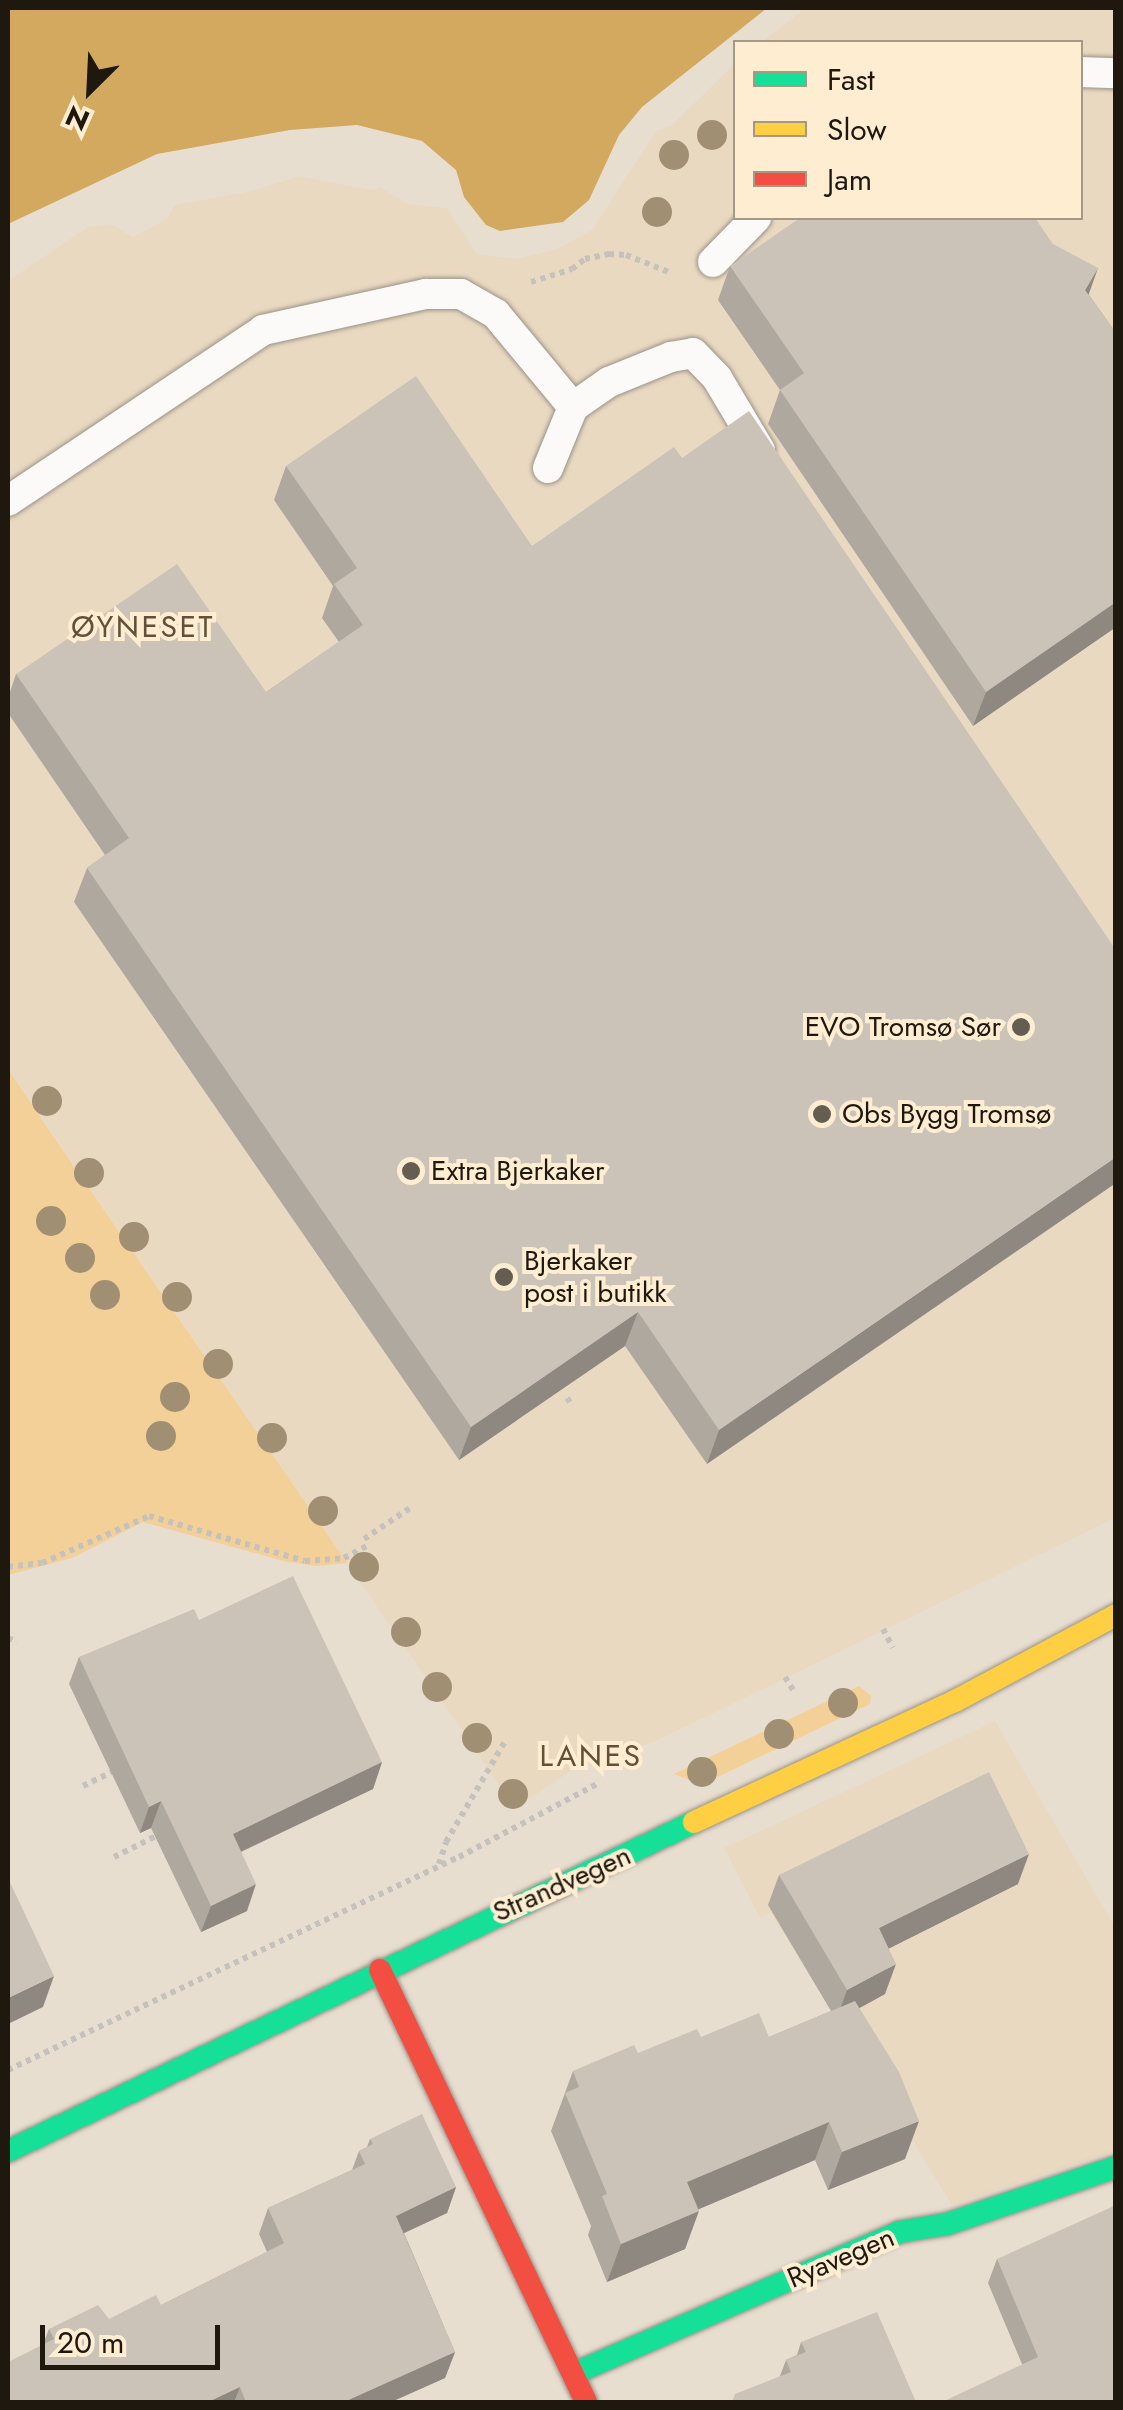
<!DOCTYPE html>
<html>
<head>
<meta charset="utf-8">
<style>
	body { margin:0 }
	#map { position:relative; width:1123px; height:2410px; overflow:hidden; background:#e8ded0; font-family:Jost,sans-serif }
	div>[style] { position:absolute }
	.built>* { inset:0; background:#ead9c1 }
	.green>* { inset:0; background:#f3d098 }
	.water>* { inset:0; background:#d2a95f }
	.path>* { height:6px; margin-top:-3px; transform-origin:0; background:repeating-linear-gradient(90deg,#c5c2be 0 5px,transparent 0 10px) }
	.roads { filter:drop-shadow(0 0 2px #9a9388) drop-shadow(0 0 2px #9a9388) }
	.lane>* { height:30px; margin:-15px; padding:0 15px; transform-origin:15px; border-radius:15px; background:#fcfaf8 }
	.fast>* { height:22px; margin:-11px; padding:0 11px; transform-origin:11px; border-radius:11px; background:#16e098 }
	.slow>* { height:22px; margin:-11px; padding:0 11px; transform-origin:11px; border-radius:11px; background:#ffcf43 }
	.jam>* { height:22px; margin:-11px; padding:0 11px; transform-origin:11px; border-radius:11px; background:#f24e42 }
	.trees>* { width:30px; height:30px; margin:-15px; border-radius:50%; background:#a18f74 }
	.wall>* { inset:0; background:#afa89e }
	.shaded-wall>* { inset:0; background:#8e8881 }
	.building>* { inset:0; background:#cbc3b8 }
	.dots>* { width:28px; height:28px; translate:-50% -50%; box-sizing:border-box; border:5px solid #ffedd2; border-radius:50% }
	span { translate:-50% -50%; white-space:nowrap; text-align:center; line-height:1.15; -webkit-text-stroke:8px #ffedd2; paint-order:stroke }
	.poi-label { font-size:28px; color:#1e180e }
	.right { translate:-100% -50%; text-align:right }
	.left { translate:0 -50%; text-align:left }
	.street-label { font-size:28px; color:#1e180e }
	.neighbourhood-label { font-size:30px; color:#60513a; letter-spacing:2.5px }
	.frame { position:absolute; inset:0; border:10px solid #1e180e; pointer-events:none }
	.legend { position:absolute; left:733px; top:40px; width:350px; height:180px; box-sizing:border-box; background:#ffedd2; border:2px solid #a59884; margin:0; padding:12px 18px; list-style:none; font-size:30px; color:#1e180e }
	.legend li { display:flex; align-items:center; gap:20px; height:50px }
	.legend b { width:50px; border:2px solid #a59884 }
	.north { position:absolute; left:40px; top:40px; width:100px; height:100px; -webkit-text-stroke:8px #ffedd2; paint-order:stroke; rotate:204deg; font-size:28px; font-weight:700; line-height:40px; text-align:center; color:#1e180e }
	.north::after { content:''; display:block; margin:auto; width:35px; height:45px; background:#1e180e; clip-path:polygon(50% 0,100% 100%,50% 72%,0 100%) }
	.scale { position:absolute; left:40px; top:2325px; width:180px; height:45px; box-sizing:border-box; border:5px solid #1e180e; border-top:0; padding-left:12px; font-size:30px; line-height:35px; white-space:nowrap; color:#1e180e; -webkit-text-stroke:8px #ffedd2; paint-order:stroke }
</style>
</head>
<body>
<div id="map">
	<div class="built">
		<i style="clip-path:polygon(805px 8px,1115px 8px,1115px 1518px,652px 1743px,586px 1761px,515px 1808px,8px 1069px,8px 281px,88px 227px,111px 224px,133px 237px,168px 218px,174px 205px,252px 191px,299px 176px,371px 190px,380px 187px,408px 204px,447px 208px,477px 254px,515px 259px,557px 249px,592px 230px,656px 131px,672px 125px,735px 63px,736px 218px,1080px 218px,1080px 42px,762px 42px)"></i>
		<i style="clip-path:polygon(995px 1721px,1115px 1927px,1115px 2151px,952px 2205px,771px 1913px,760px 1918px,724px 1848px)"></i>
	</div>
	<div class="green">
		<i style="clip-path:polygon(8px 1069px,47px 1127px,347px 1563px,317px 1566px,287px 1562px,143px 1522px,72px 1558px,8px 1575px)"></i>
		<i style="clip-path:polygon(859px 1686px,871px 1696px,870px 1704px,701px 1785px,674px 1774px)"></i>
	</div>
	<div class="water">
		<i style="clip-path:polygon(8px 8px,767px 8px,642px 107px,619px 135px,589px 200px,563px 222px,500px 231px,486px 225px,464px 197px,456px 170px,422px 141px,357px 125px,290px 130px,157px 154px,8px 224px)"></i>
	</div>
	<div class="path">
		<i style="left:531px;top:282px;width:43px;rotate:-17.6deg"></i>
		<i style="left:572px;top:269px;width:16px;rotate:-38deg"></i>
		<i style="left:585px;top:259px;width:25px;rotate:-12deg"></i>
		<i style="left:609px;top:254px;width:17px;rotate:3deg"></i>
		<i style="left:626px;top:255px;width:46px;rotate:21.6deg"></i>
		<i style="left:567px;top:1398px;width:10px;rotate:53deg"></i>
		<i style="left:364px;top:1539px;width:55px;rotate:-34deg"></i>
		<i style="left:8px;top:1567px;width:34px;rotate:-7deg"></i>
		<i style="left:42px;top:1563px;width:117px;rotate:-23.7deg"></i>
		<i style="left:149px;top:1516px;width:162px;rotate:16.1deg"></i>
		<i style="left:305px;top:1561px;width:39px;rotate:-4deg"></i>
		<i style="left:344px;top:1558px;width:27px;rotate:-28deg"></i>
		<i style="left:883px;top:1629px;width:21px;rotate:62deg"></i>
		<i style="left:8px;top:1638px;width:10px;rotate:24deg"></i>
		<i style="left:785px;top:1677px;width:19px;rotate:58deg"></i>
		<i style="left:83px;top:1786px;width:39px;rotate:-26deg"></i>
		<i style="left:114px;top:1857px;width:54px;rotate:-26.6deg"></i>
		<i style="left:439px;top:1864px;width:23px;rotate:-72deg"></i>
		<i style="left:446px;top:1842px;width:115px;rotate:-59.6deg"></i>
		<i style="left:8px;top:2070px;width:499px;rotate:-25.3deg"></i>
		<i style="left:459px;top:1857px;width:158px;rotate:-27.9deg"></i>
	</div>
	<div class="roads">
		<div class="lane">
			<i style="left:1080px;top:72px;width:36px;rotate:2deg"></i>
			<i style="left:713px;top:262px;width:62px;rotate:-45.7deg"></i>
			<i style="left:548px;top:468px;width:66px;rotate:-67.7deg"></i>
			<i style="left:573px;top:407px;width:44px;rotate:-34.8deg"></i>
			<i style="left:609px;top:382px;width:67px;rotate:-22deg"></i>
			<i style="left:671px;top:357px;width:22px;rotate:-10deg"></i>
			<i style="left:693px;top:353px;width:35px;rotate:46deg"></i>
			<i style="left:717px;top:378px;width:84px;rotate:59.2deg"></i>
			<i style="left:8px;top:501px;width:307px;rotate:-33.8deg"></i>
			<i style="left:263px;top:330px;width:167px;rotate:-12.5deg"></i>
			<i style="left:426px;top:294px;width:35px"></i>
			<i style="left:461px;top:294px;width:40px;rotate:29.7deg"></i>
			<i style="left:496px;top:314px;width:121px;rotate:50.4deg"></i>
		</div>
		<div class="fast">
			<i style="left:8px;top:2151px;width:761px;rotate:-25.62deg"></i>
			<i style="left:575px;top:2373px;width:353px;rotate:-23.5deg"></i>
			<i style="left:899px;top:2232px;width:49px;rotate:-9.5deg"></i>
			<i style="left:947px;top:2224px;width:178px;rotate:-18.6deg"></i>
		</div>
		<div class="slow">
			<i style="left:694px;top:1822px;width:288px;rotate:-24.9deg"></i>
			<i style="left:955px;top:1701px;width:183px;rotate:-28.1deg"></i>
		</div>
		<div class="jam">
			<i style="left:380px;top:1970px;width:479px;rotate:64.5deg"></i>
		</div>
	</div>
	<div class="trees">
		<i style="left:712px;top:135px"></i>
		<i style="left:674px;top:155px"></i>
		<i style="left:657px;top:212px"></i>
		<i style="left:47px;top:1101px"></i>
		<i style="left:89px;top:1173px"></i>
		<i style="left:51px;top:1221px"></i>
		<i style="left:134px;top:1237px"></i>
		<i style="left:80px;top:1258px"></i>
		<i style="left:105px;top:1295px"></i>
		<i style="left:177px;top:1297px"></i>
		<i style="left:218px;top:1364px"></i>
		<i style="left:175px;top:1397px"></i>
		<i style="left:161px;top:1436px"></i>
		<i style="left:272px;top:1438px"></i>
		<i style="left:323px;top:1511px"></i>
		<i style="left:364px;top:1567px"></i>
		<i style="left:406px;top:1632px"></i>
		<i style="left:437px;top:1687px"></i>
		<i style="left:843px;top:1703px"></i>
		<i style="left:779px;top:1734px"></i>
		<i style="left:477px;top:1738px"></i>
		<i style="left:702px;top:1772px"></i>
		<i style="left:513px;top:1794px"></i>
	</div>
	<div class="wall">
		<i style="clip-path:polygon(730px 266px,1089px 295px,1116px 333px,1116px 627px,973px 726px,768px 424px,780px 390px,718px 300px)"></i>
		<i style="clip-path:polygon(682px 458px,1116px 950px,707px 1464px,625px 1346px,459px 1460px,74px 902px,87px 868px,105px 855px,8px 713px,8px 698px,16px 674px,266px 692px,339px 642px,322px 618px,333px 586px,274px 500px,286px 466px,532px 546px)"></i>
		<i style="clip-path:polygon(199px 1620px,382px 1762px,373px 1789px,241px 1852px,247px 1911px,201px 1932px,151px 1828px,140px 1833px,69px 1684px,79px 1657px)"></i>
		<i style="clip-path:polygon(779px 1875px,1018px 1884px,889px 1948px,885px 1994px,859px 2008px,905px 2159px,828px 2190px,815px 2160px,699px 2209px,685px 2249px,607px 2282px,588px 2235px,591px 2226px,551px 2131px,573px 2071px,701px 2037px,769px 2037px,831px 2011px,768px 1905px)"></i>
		<i style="clip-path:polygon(370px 2139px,456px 2187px,447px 2213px,404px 2233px,455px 2352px,445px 2378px,391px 2402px,8px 2402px,43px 2344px,49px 2329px,109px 2319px,161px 2305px,267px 2252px,259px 2234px,268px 2208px,352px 2170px,359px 2151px,367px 2147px)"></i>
		<i style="clip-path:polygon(997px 2259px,1116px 2402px,1022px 2364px,988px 2283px)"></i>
		<i style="clip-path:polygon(801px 2342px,916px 2402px,780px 2376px,786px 2360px,797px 2355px)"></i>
	</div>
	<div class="shaded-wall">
		<i style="clip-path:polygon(1098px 268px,1086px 302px,1085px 290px)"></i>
		<i style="clip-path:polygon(1116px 602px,1116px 627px,973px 726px,986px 692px)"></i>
		<i style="clip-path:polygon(1116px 1157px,1116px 1183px,707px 1464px,719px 1430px)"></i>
		<i style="clip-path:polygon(638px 1312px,625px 1346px,459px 1460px,471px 1427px)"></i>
		<i style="clip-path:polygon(382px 1762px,373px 1789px,223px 1860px,233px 1834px)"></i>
		<i style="clip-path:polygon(161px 1801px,151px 1828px,140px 1833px,149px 1807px)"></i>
		<i style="clip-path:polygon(1029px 1854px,1018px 1884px,868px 1959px,879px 1928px)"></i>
		<i style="clip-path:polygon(256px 1884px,247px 1911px,201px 1932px,211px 1906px)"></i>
		<i style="clip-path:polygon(896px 1964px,885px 1994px,836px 2021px,847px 1990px)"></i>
		<i style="clip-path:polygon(54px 1976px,43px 2007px,8px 2024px,8px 1998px)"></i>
		<i style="clip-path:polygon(919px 2121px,905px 2159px,828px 2190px,842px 2152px)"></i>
		<i style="clip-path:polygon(829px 2122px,815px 2160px,673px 2220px,687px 2182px)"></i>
		<i style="clip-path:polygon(456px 2187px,447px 2213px,387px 2241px,396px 2216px)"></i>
		<i style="clip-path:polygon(699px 2211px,685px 2249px,607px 2282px,621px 2244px)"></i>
		<i style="clip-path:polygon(455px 2352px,445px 2378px,391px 2402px,344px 2402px)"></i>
		<i style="clip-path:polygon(240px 2387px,234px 2402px,208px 2402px)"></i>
	</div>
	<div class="building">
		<i style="clip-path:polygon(800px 218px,1035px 218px,1053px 244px,1098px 268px,1085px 290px,1116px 333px,1116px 602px,986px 692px,780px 390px,804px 373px,730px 266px)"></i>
		<i style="clip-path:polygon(416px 376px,532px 546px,674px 447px,682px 458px,749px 411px,1116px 950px,1116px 1157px,719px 1430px,638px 1312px,471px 1427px,87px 868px,129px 838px,16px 674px,177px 564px,266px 692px,363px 625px,334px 584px,357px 568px,286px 466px)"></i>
		<i style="clip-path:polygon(293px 1576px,382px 1762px,233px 1834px,256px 1884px,211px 1906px,161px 1801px,149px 1807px,79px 1657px,194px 1609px,199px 1620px)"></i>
		<i style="clip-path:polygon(989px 1772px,1029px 1854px,879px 1928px,896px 1964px,847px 1990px,779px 1875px)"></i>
		<i style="clip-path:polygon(8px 1878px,54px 1976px,8px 1998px)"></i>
		<i style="clip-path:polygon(855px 2001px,899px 2072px,919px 2121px,842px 2152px,829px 2122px,687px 2182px,699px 2211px,621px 2244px,602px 2196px,607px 2194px,565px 2093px,579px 2087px,573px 2071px,634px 2045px,638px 2053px,697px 2029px,701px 2037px,759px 2013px,769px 2037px)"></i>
		<i style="clip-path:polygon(422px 2114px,456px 2187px,396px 2216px,455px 2352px,344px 2402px,246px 2402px,240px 2387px,208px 2402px,174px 2402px,174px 2401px,170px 2402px,8px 2402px,8px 2362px,54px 2339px,49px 2329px,98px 2305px,109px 2319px,156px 2295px,161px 2305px,284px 2243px,268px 2208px,365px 2164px,359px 2151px,373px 2144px,370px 2139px)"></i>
		<i style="clip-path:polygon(1116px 2205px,1116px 2402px,942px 2402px,1038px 2357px,997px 2259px)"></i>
		<i style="clip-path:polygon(877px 2312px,916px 2402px,732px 2402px,735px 2394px,791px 2372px,786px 2360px,806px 2352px,801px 2342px)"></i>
	</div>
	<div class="dots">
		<i style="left:1021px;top:1027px;background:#655d52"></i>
		<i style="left:822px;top:1114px;background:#655d52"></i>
		<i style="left:411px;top:1171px;background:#655d52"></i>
		<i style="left:504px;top:1277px;background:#655d52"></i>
	</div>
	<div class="poi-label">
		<span class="right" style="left:1001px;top:1027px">EVO Tromsø Sør</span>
		<span class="left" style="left:842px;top:1114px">Obs Bygg Tromsø</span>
		<span class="left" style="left:431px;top:1171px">Extra Bjerkaker</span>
		<span class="left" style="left:524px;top:1277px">Bjerkaker<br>post i butikk</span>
	</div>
	<div class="street-label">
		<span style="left:562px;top:1884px;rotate:-24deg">Strandvegen</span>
		<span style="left:841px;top:2258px;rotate:-23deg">Ryavegen</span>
	</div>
	<div class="neighbourhood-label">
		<span style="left:143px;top:627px">ØYNESET</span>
		<span style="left:591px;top:1756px">LANES</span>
	</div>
	<div class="frame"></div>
	<ul class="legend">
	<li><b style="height:12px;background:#16e098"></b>Fast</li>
	<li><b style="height:12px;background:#ffcf43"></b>Slow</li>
	<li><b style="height:12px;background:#f24e42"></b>Jam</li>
	</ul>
	<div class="north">N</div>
	<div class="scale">20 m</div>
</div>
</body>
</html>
